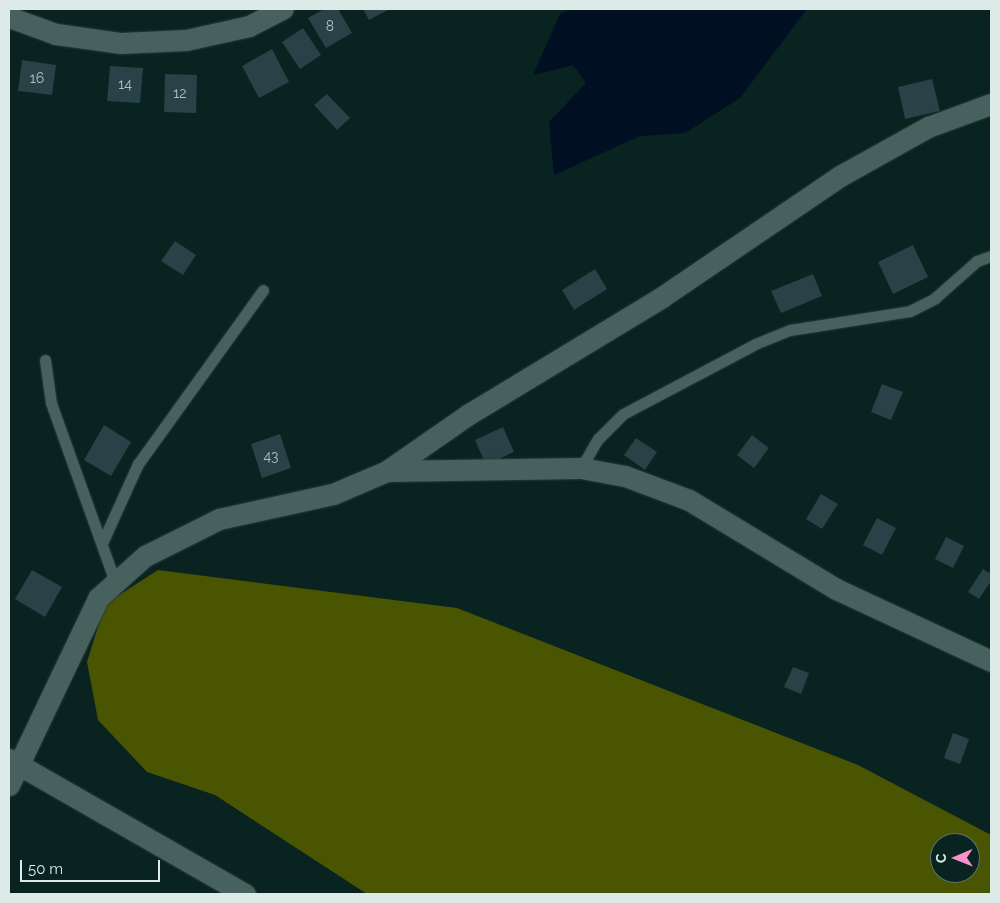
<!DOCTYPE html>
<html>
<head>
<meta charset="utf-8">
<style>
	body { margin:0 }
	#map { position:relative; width:1000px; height:903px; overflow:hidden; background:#082320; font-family:Raleway,sans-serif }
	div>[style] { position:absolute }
	.forest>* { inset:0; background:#4a5501 }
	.water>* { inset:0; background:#000f22 }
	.building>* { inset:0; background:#284248 }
	.roads { filter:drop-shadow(0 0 1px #2c3936) drop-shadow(0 0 1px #2c3936) }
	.lane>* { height:11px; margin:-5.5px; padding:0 5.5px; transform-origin:5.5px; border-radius:5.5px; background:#47625e }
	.street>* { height:21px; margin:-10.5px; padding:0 10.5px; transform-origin:10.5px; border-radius:10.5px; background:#47625e }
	span { translate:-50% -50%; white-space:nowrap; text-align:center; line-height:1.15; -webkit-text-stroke:4px #082320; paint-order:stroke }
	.number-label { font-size:14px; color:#afc1c0 }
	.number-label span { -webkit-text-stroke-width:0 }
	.frame { position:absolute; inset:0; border:10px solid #dcebe8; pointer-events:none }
	.north { position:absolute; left:930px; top:833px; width:50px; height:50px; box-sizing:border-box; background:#082320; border:1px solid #5d7370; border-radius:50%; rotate:269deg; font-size:14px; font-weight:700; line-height:20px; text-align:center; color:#dcebe8 }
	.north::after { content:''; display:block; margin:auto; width:18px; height:22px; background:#f890ca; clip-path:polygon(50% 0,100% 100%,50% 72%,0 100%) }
	.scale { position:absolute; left:20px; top:860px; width:140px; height:22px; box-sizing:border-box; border:2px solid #dcebe8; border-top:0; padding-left:6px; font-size:15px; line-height:18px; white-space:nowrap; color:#dcebe8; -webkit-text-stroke:4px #082320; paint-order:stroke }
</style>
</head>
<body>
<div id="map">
	<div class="forest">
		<i style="clip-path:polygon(evenodd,158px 570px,457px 608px,858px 765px,991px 835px,991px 894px,367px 894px,215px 795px,147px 772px,98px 720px,87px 662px,105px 604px,158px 570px,940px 843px,970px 843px,970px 873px,940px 873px,940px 843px)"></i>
	</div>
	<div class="water">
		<i style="clip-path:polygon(572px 9px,807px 9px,740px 98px,685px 133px,640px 136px,554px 175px,549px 122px,586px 83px,573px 65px,533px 75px,560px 14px)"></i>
	</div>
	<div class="building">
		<i style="clip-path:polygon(324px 9px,338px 9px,352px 33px,326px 48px,308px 18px)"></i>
		<i style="clip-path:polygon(363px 9px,390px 9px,369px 20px)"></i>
		<i style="clip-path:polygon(303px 28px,321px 55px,300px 69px,282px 42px)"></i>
		<i style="clip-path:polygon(272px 49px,289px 82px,259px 98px,242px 66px)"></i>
		<i style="clip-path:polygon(22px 60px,56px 65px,52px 95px,18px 91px)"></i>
		<i style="clip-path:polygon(110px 66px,143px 68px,140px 103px,107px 101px)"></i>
		<i style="clip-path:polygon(165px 74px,197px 75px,196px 113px,164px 112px)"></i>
		<i style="clip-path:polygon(932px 79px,940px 111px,905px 119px,898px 87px)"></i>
		<i style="clip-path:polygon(327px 94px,350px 118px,337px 130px,314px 105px)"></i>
		<i style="clip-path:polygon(175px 241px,196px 255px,183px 275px,161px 261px)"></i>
		<i style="clip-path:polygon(913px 245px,928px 277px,893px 294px,878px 262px)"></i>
		<i style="clip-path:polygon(595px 269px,607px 289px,574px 310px,562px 290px)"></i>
		<i style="clip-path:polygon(813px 274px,822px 296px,781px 313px,771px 291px)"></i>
		<i style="clip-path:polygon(882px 384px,903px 392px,891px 420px,871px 412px)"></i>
		<i style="clip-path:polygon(104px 425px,131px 442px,111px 476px,84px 460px)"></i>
		<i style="clip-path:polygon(503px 427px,514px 452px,486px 465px,475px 440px)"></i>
		<i style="clip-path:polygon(280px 434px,291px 468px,262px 478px,251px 444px)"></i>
		<i style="clip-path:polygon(752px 435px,769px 448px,754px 468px,737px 455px)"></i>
		<i style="clip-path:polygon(636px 438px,657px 452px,645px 470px,624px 455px)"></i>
		<i style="clip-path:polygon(821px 494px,838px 504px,822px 529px,806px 519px)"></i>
		<i style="clip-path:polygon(877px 518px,896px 528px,882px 555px,863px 545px)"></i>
		<i style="clip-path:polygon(946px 537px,964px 546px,953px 568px,935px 559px)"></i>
		<i style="clip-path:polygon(983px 569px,991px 574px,991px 581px,979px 599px,968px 592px)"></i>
		<i style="clip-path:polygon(32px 570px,62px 587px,45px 617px,15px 599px)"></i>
		<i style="clip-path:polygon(793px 667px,809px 673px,801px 694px,784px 687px)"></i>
		<i style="clip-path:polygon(953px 733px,969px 739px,960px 764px,944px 758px)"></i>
	</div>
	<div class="roads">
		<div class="lane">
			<i style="left:45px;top:360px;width:43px;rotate:82.1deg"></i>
			<i style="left:51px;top:403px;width:187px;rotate:70.3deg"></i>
			<i style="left:581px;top:468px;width:34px;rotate:-60deg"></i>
			<i style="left:598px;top:439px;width:35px;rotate:-45deg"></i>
			<i style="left:623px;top:414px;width:149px;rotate:-27.9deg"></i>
			<i style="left:755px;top:344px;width:38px;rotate:-22deg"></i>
			<i style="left:790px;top:330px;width:121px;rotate:-9deg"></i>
			<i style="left:910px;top:311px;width:28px;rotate:-27deg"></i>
			<i style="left:935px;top:298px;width:56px;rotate:-41.4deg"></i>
			<i style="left:977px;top:261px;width:15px;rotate:-20deg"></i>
			<i style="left:103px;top:541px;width:85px;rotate:-65.6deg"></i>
			<i style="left:138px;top:464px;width:214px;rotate:-54.3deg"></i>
		</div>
		<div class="street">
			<i style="left:9px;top:17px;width:50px;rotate:19.9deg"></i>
			<i style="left:56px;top:34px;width:66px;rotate:7.9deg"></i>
			<i style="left:121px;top:43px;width:65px;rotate:-2.6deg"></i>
			<i style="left:186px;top:40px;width:65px;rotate:-12.5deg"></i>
			<i style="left:249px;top:26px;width:38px;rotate:-27deg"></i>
			<i style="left:387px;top:471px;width:194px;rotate:-0.9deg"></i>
			<i style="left:581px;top:468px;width:45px;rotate:10.3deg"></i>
			<i style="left:625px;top:476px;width:68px;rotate:20.6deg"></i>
			<i style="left:689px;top:500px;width:172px;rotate:31.2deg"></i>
			<i style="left:836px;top:589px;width:171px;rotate:24.9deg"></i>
			<i style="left:9px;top:759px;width:272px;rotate:29.8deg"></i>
			<i style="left:9px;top:785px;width:207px;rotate:-64.5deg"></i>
			<i style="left:98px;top:598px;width:63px;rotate:-41.8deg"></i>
			<i style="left:145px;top:556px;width:83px;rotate:-26.6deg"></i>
			<i style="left:219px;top:519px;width:117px;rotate:-12.4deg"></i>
			<i style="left:333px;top:494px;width:59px;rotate:-23.1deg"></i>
			<i style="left:387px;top:471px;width:100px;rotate:-34.8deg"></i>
			<i style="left:469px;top:414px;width:226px;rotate:-31.2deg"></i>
			<i style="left:662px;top:297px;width:215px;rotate:-34.2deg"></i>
			<i style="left:840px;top:176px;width:101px;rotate:-29.1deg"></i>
			<i style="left:928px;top:127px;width:67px;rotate:-20.1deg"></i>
		</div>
	</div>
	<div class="number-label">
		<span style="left:330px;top:26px">8</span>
		<span style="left:37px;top:78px">16</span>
		<span style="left:125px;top:84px">14</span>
		<span style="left:180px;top:93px">12</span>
		<span style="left:271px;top:456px">43</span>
	</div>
	<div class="frame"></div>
	<div class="north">С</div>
	<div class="scale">50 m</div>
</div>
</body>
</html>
